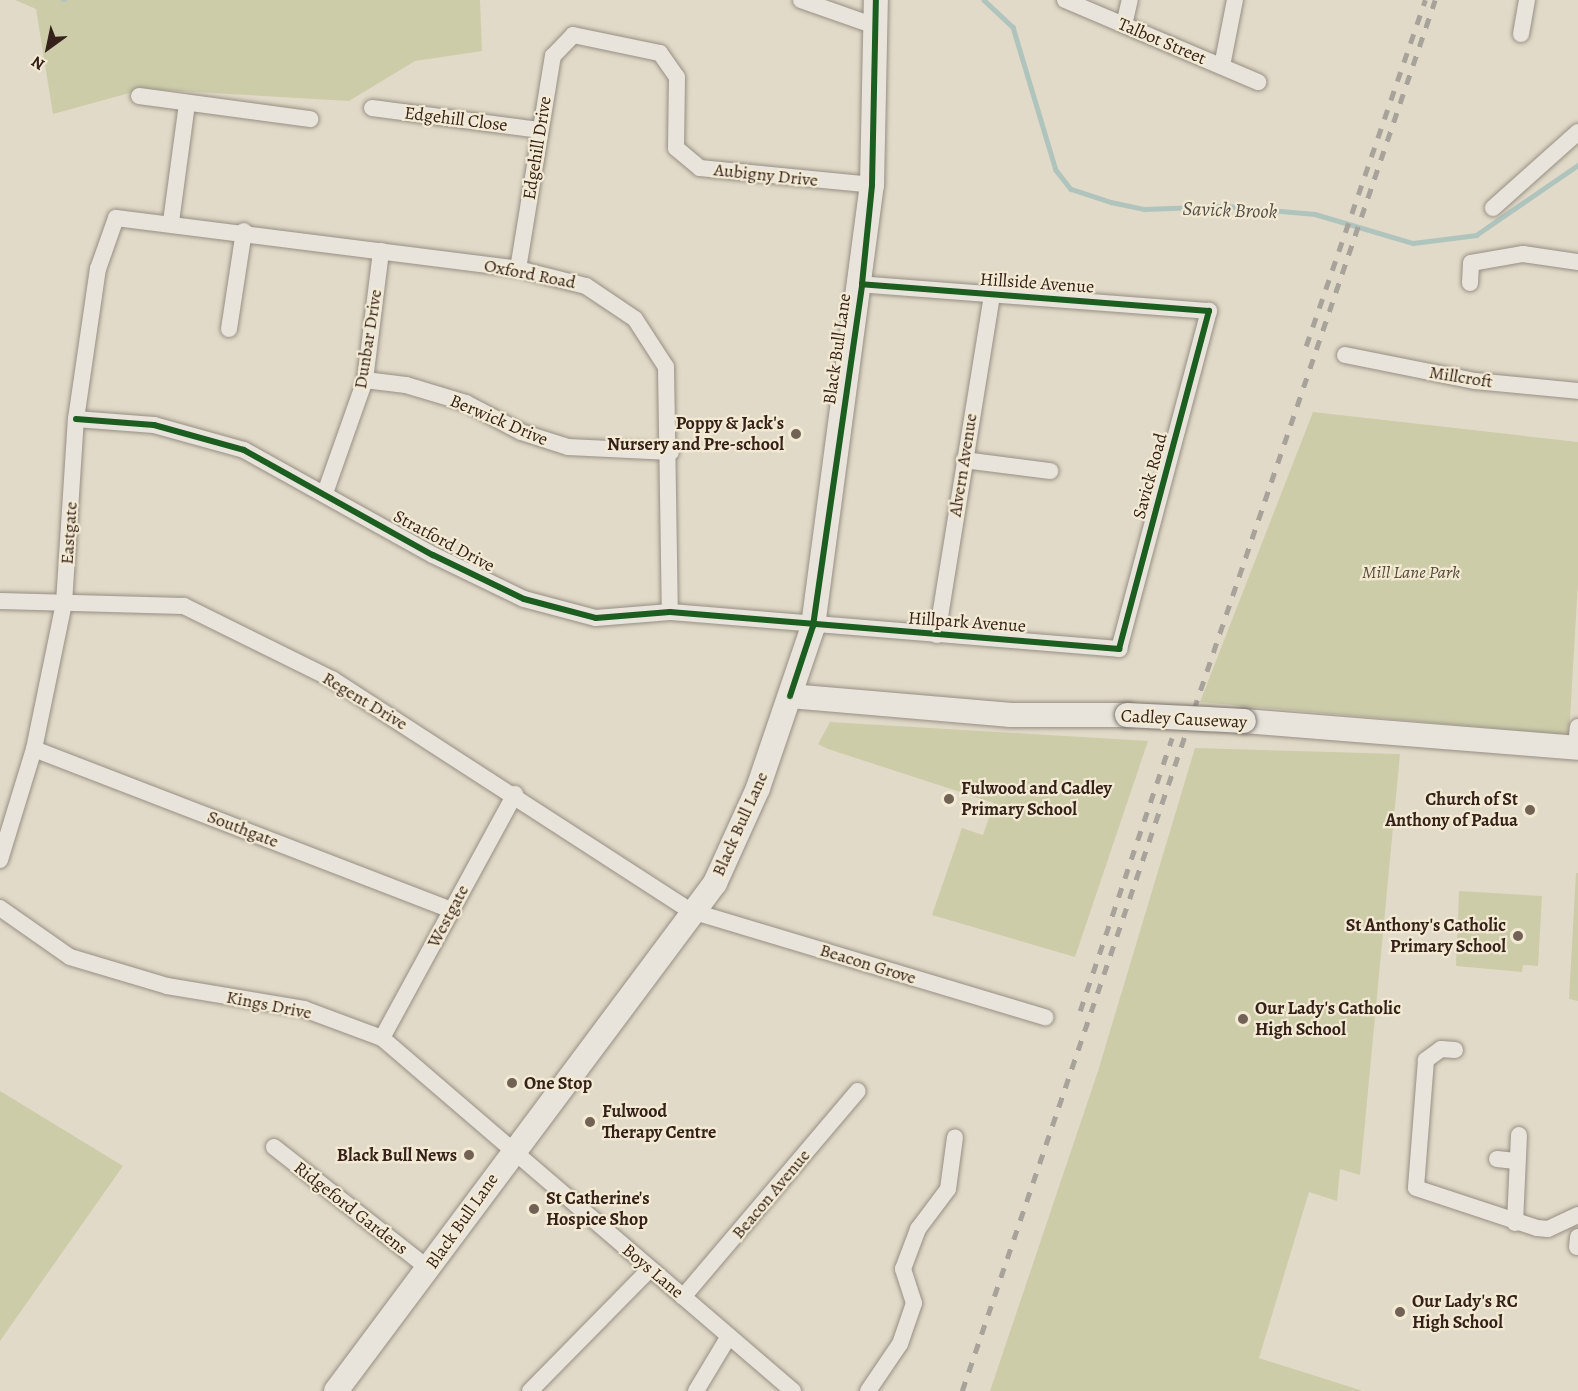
<!DOCTYPE html>
<html>
<head>
<meta charset="utf-8">
<style>
	body { margin:0 }
	#map { position:relative; width:1578px; height:1391px; overflow:hidden; background:#e2dac8; font-family:Alegreya,serif }
	div>[style] { position:absolute }
	.green>* { inset:0; background:#cccca9 }
	.stream>* { height:4.5px; margin:-2.25px; padding:0 2.25px; transform-origin:2.25px; border-radius:2.25px; background:#b0c4be }
	.roads { filter:drop-shadow(0 0 2px #968f84) drop-shadow(0 0 2px #968f84) }
	.street>* { height:16px; margin:-8px; padding:0 8px; transform-origin:8px; border-radius:8px; background:#e8e4db }
	.secondary>* { height:24px; margin:-12px; padding:0 12px; transform-origin:12px; border-radius:12px; background:#e8e4db }
	.rail>* { height:4.5px; margin-top:-2.25px; transform-origin:0; background:repeating-linear-gradient(90deg,#a7a39b 0 10px,transparent 0 20px) }
	.bridges { filter:drop-shadow(0 0 2px #7e766d) drop-shadow(0 0 2px #7e766d) }
	.secondary-bridge>* { height:24px; margin:-12px; padding:0 12px; transform-origin:12px; border-radius:12px; background:#e8e4db }
	.cycleway>* { height:6px; margin:-3px; padding:0 3px; transform-origin:3px; border-radius:3px; background:#1b5e20 }
	.dots>* { width:16px; height:16px; translate:-50% -50%; box-sizing:border-box; border:3px solid #f3ead4; border-radius:50% }
	span { translate:-50% -50%; white-space:nowrap; text-align:center; line-height:1.15; -webkit-text-stroke:4.5px #f3ead4; paint-order:stroke }
	.street-label { font-size:18px; color:#352119 }
	.poi-label { font-size:18px; color:#352119; font-weight:700 }
	.right { translate:-100% -50%; text-align:right }
	.left { translate:0 -50%; text-align:left }
	.park-label { font-size:18px; color:#564936; font-style:italic }
	.water-label { font-size:20px; color:#544f49; font-style:italic }
	.north { position:absolute; left:18px; top:18px; width:60px; height:60px; -webkit-text-stroke:4px #f3ead4; paint-order:stroke; rotate:213deg; font-size:16px; font-weight:700; line-height:24px; text-align:center; color:#352119 }
	.north::after { content:''; display:block; margin:auto; width:21px; height:27px; background:#352119; clip-path:polygon(50% 0,100% 100%,50% 72%,0 100%) }
</style>
</head>
<body>
<div id="map">
	<div class="green">
		<i style="clip-path:polygon(15px 0,480px 0,482px 51px,415px 61px,349px 101px,144px 89px,53px 114px,36px 9px)"></i>
		<i style="clip-path:polygon(1313px 412px,1578px 442px,1578px 583px,1569px 735px,1200px 702px)"></i>
		<i style="clip-path:polygon(830px 722px,1148px 741px,1075px 957px,932px 915px,962px 828px,983px 835px,994px 803px,828px 749px,818px 744px)"></i>
		<i style="clip-path:polygon(1195px 748px,1400px 754px,1360px 1175px,1340px 1169px,1337px 1201px,1309px 1192px,1259px 1358px,1363px 1391px,990px 1391px,1098px 1071px)"></i>
		<i style="clip-path:polygon(1576px 873px,1578px 873px,1578px 1001px,1569px 999px)"></i>
		<i style="clip-path:polygon(1459px 891px,1542px 896px,1538px 966px,1523px 965px,1522px 972px,1456px 966px)"></i>
		<i style="clip-path:polygon(0 1091px,123px 1166px,0 1341px)"></i>
	</div>
	<div class="stream">
		<i style="left:63px;top:0;width:2px"></i>
		<i style="left:984px;top:0;width:40px;rotate:43deg"></i>
		<i style="left:1013px;top:27px;width:149px;rotate:73.3deg"></i>
		<i style="left:1056px;top:170px;width:24px;rotate:52deg"></i>
		<i style="left:1071px;top:189px;width:42px;rotate:18deg"></i>
		<i style="left:1111px;top:202px;width:34px;rotate:12deg"></i>
		<i style="left:1144px;top:209px;width:82px;rotate:-2.1deg"></i>
		<i style="left:1226px;top:206px;width:89px;rotate:5.1deg"></i>
		<i style="left:1315px;top:214px;width:102px;rotate:16.5deg"></i>
		<i style="left:1413px;top:243px;width:64px;rotate:-7.2deg"></i>
		<i style="left:1476px;top:235px;width:124px;rotate:-34.5deg"></i>
	</div>
	<div class="roads">
		<div class="street">
			<i style="left:801px;top:0;width:78px;rotate:19.4deg"></i>
			<i style="left:1065px;top:0;width:210px;rotate:23deg"></i>
			<i style="left:1124px;top:25px;width:26px;rotate:-77deg"></i>
			<i style="left:1521px;top:34px;width:35px;rotate:-80deg"></i>
			<i style="left:1222px;top:66px;width:67px;rotate:-78.9deg"></i>
			<i style="left:139px;top:96px;width:173px;rotate:7.7deg"></i>
			<i style="left:372px;top:108px;width:168px;rotate:7.5deg"></i>
			<i style="left:1493px;top:208px;width:114px;rotate:-41.8deg"></i>
			<i style="left:171px;top:222px;width:120px;rotate:-82.3deg"></i>
			<i style="left:518px;top:269px;width:216px;rotate:-80.7deg"></i>
			<i style="left:553px;top:56px;width:29px;rotate:-46deg"></i>
			<i style="left:573px;top:35px;width:89px;rotate:11.7deg"></i>
			<i style="left:660px;top:53px;width:29px;rotate:55deg"></i>
			<i style="left:677px;top:77px;width:71px;rotate:90.8deg"></i>
			<i style="left:676px;top:148px;width:31px;rotate:40deg"></i>
			<i style="left:700px;top:168px;width:173px;rotate:5.6deg"></i>
			<i style="left:1470px;top:283px;width:20px;rotate:-87deg"></i>
			<i style="left:1471px;top:263px;width:53px;rotate:-9.8deg"></i>
			<i style="left:1523px;top:254px;width:56px;rotate:8.3deg"></i>
			<i style="left:229px;top:329px;width:99px;rotate:-81.3deg"></i>
			<i style="left:1345px;top:355px;width:133px;rotate:11.3deg"></i>
			<i style="left:1475px;top:381px;width:103px;rotate:5.5deg"></i>
			<i style="left:365px;top:380px;width:41px;rotate:7deg"></i>
			<i style="left:406px;top:385px;width:63px;rotate:16.7deg"></i>
			<i style="left:466px;top:403px;width:62px;rotate:27.8deg"></i>
			<i style="left:521px;top:432px;width:49px;rotate:17.7deg"></i>
			<i style="left:568px;top:447px;width:103px;rotate:2.8deg"></i>
			<i style="left:76px;top:419px;width:78px;rotate:4.4deg"></i>
			<i style="left:154px;top:425px;width:93px;rotate:15.5deg"></i>
			<i style="left:244px;top:450px;width:216px;rotate:29.1deg"></i>
			<i style="left:433px;top:555px;width:101px;rotate:25.8deg"></i>
			<i style="left:524px;top:599px;width:74px;rotate:14.8deg"></i>
			<i style="left:596px;top:618px;width:74px;rotate:-4.6deg"></i>
			<i style="left:670px;top:612px;width:451px;rotate:4.7deg"></i>
			<i style="left:1119px;top:649px;width:350px;rotate:-75.1deg"></i>
			<i style="left:1209px;top:311px;width:348px;rotate:-175.6deg"></i>
			<i style="left:964px;top:460px;width:87px;rotate:7.3deg"></i>
			<i style="left:325px;top:493px;width:120px;rotate:-70.5deg"></i>
			<i style="left:365px;top:380px;width:130px;rotate:-82.9deg"></i>
			<i style="left:0;top:601px;width:184px;rotate:1.6deg"></i>
			<i style="left:184px;top:606px;width:165px;rotate:26.3deg"></i>
			<i style="left:332px;top:679px;width:427px;rotate:32.9deg"></i>
			<i style="left:691px;top:911px;width:370px;rotate:16.7deg"></i>
			<i style="left:937px;top:635px;width:345px;rotate:-80.8deg"></i>
			<i style="left:1576px;top:748px;width:21px;rotate:-85deg"></i>
			<i style="left:34px;top:749px;width:448px;rotate:21.1deg"></i>
			<i style="left:0;top:860px;width:116px;rotate:-73deg"></i>
			<i style="left:34px;top:749px;width:149px;rotate:-78.4deg"></i>
			<i style="left:64px;top:603px;width:184px;rotate:-86.3deg"></i>
			<i style="left:76px;top:419px;width:152px;rotate:-81.7deg"></i>
			<i style="left:98px;top:269px;width:54px;rotate:-70.6deg"></i>
			<i style="left:116px;top:218px;width:405px;rotate:7.2deg"></i>
			<i style="left:518px;top:269px;width:70px;rotate:14deg"></i>
			<i style="left:586px;top:286px;width:59px;rotate:34deg"></i>
			<i style="left:635px;top:319px;width:57px;rotate:57.1deg"></i>
			<i style="left:666px;top:367px;width:245px;rotate:89.1deg"></i>
			<i style="left:0;top:908px;width:85px;rotate:35deg"></i>
			<i style="left:70px;top:957px;width:101px;rotate:16.6deg"></i>
			<i style="left:167px;top:986px;width:139px;rotate:9.5deg"></i>
			<i style="left:304px;top:1009px;width:83px;rotate:20.4deg"></i>
			<i style="left:382px;top:1038px;width:542px;rotate:40.66deg"></i>
			<i style="left:382px;top:1038px;width:278px;rotate:-61.4deg"></i>
			<i style="left:1455px;top:1050px;width:14px;rotate:-176deg"></i>
			<i style="left:1441px;top:1049px;width:19px;rotate:144deg"></i>
			<i style="left:1426px;top:1060px;width:128px;rotate:94.5deg"></i>
			<i style="left:1416px;top:1188px;width:127px;rotate:18.3deg"></i>
			<i style="left:1537px;top:1228px;width:11px;rotate:5deg"></i>
			<i style="left:1548px;top:1229px;width:33px;rotate:-25deg"></i>
			<i style="left:274px;top:1147px;width:197px;rotate:38.2deg"></i>
			<i style="left:1497px;top:1159px;width:19px;rotate:6deg"></i>
			<i style="left:1515px;top:1223px;width:88px;rotate:-87.4deg"></i>
			<i style="left:1577px;top:1247px;width:10px;rotate:-84deg"></i>
			<i style="left:683px;top:1297px;width:270px;rotate:-49.7deg"></i>
			<i style="left:530px;top:1391px;width:171px;rotate:-45.5deg"></i>
			<i style="left:696px;top:1391px;width:64px;rotate:-59deg"></i>
			<i style="left:868px;top:1391px;width:57px;rotate:-55.8deg"></i>
			<i style="left:900px;top:1344px;width:43px;rotate:-71.1deg"></i>
			<i style="left:914px;top:1303px;width:36px;rotate:-108deg"></i>
			<i style="left:903px;top:1269px;width:43px;rotate:-69.4deg"></i>
			<i style="left:918px;top:1229px;width:50px;rotate:-53.1deg"></i>
			<i style="left:948px;top:1189px;width:52px;rotate:-82.3deg"></i>
		</div>
		<div class="secondary">
			<i style="left:790px;top:696px;width:222px;rotate:4.9deg"></i>
			<i style="left:1011px;top:715px;width:116px"></i>
			<i style="left:1244px;top:721px;width:335px;rotate:4.6deg"></i>
			<i style="left:336px;top:1391px;width:634px;rotate:-53.27deg"></i>
			<i style="left:715px;top:883px;width:104px;rotate:-65.6deg"></i>
			<i style="left:758px;top:788px;width:171px;rotate:-71.2deg"></i>
			<i style="left:813px;top:626px;width:445px;rotate:-82.4deg"></i>
			<i style="left:872px;top:185px;width:185px;rotate:-88.8deg"></i>
		</div>
	</div>
	<div class="rail">
		<i style="left:1306px;top:346px;width:366px;rotate:-71deg"></i>
		<i style="left:1080px;top:1011px;width:288px;rotate:-71.4deg"></i>
		<i style="left:962px;top:1391px;width:1469px;rotate:-71.22deg"></i>
	</div>
	<div class="bridges">
		<div class="secondary-bridge">
			<i style="left:1127px;top:715px;width:117px;rotate:2.9deg"></i>
		</div>
	</div>
	<div class="cycleway">
		<i style="left:76px;top:419px;width:78px;rotate:4.4deg"></i>
		<i style="left:154px;top:425px;width:93px;rotate:15.5deg"></i>
		<i style="left:244px;top:450px;width:216px;rotate:29.1deg"></i>
		<i style="left:433px;top:555px;width:101px;rotate:25.8deg"></i>
		<i style="left:524px;top:599px;width:74px;rotate:14.8deg"></i>
		<i style="left:596px;top:618px;width:74px;rotate:-4.6deg"></i>
		<i style="left:670px;top:612px;width:451px;rotate:4.7deg"></i>
		<i style="left:1119px;top:649px;width:350px;rotate:-75.1deg"></i>
		<i style="left:1209px;top:311px;width:348px;rotate:-175.6deg"></i>
		<i style="left:790px;top:696px;width:74px;rotate:-71.8deg"></i>
		<i style="left:813px;top:626px;width:345px;rotate:-81.8deg"></i>
		<i style="left:862px;top:284px;width:100px;rotate:-84.2deg"></i>
		<i style="left:872px;top:185px;width:185px;rotate:-88.8deg"></i>
	</div>
	<div class="dots">
		<i style="left:796px;top:434px;background:#726256"></i>
		<i style="left:949px;top:799px;background:#726256"></i>
		<i style="left:1530px;top:810px;background:#726256"></i>
		<i style="left:1518px;top:936px;background:#726256"></i>
		<i style="left:1243px;top:1019px;background:#726256"></i>
		<i style="left:512px;top:1083px;background:#726256"></i>
		<i style="left:590px;top:1122px;background:#726256"></i>
		<i style="left:469px;top:1155px;background:#726256"></i>
		<i style="left:534px;top:1209px;background:#726256"></i>
		<i style="left:1400px;top:1312px;background:#726256"></i>
	</div>
	<div class="street-label">
		<span style="left:1162px;top:41px;rotate:23deg">Talbot Street</span>
		<span style="left:456px;top:119px;rotate:7deg">Edgehill Close</span>
		<span style="left:537px;top:148px;rotate:-81deg">Edgehill Drive</span>
		<span style="left:766px;top:175px;rotate:6deg">Aubigny Drive</span>
		<span style="left:530px;top:274px;rotate:11deg">Oxford Road</span>
		<span style="left:1037px;top:283px;rotate:4deg">Hillside Avenue</span>
		<span style="left:368px;top:339px;rotate:-81deg">Dunbar Drive</span>
		<span style="left:837px;top:349px;rotate:-82deg">Black Bull Lane</span>
		<span style="left:1461px;top:377px;rotate:9deg">Millcroft</span>
		<span style="left:499px;top:420px;rotate:23deg">Berwick Drive</span>
		<span style="left:963px;top:465px;rotate:-81deg">Alvern Avenue</span>
		<span style="left:1150px;top:476px;rotate:-75deg">Savick Road</span>
		<span style="left:69px;top:533px;rotate:-86deg">Eastgate</span>
		<span style="left:444px;top:541px;rotate:28deg">Stratford Drive</span>
		<span style="left:967px;top:622px;rotate:4deg">Hillpark Avenue</span>
		<span style="left:365px;top:701px;rotate:31deg">Regent Drive</span>
		<span style="left:1184px;top:719px;rotate:3deg">Cadley Causeway</span>
		<span style="left:740px;top:824px;rotate:-66deg">Black Bull Lane</span>
		<span style="left:243px;top:829px;rotate:21deg">Southgate</span>
		<span style="left:448px;top:916px;rotate:-62deg">Westgate</span>
		<span style="left:868px;top:964px;rotate:17deg">Beacon Grove</span>
		<span style="left:269px;top:1005px;rotate:11deg">Kings Drive</span>
		<span style="left:771px;top:1194px;rotate:-50deg">Beacon Avenue</span>
		<span style="left:351px;top:1208px;rotate:38deg">Ridgeford Gardens</span>
		<span style="left:462px;top:1221px;rotate:-55deg">Black Bull Lane</span>
		<span style="left:653px;top:1271px;rotate:40deg">Boys Lane</span>
	</div>
	<div class="poi-label">
		<span class="right" style="left:784px;top:434px">Poppy &amp; Jack's<br>Nursery and Pre-school</span>
		<span class="left" style="left:961px;top:799px">Fulwood and Cadley<br>Primary School</span>
		<span class="right" style="left:1518px;top:810px">Church of St<br>Anthony of Padua</span>
		<span class="right" style="left:1506px;top:936px">St Anthony's Catholic<br>Primary School</span>
		<span class="left" style="left:1255px;top:1019px">Our Lady's Catholic<br>High School</span>
		<span class="left" style="left:524px;top:1083px">One Stop</span>
		<span class="left" style="left:602px;top:1122px">Fulwood<br>Therapy Centre</span>
		<span class="right" style="left:457px;top:1155px">Black Bull News</span>
		<span class="left" style="left:546px;top:1209px">St Catherine's<br>Hospice Shop</span>
		<span class="left" style="left:1412px;top:1312px">Our Lady's RC<br>High School</span>
	</div>
	<div class="park-label">
		<span style="left:1411px;top:572px">Mill Lane Park</span>
	</div>
	<div class="water-label">
		<span style="left:1230px;top:210px;rotate:2deg">Savick Brook</span>
	</div>
	<div class="north">N</div>
</div>
</body>
</html>
